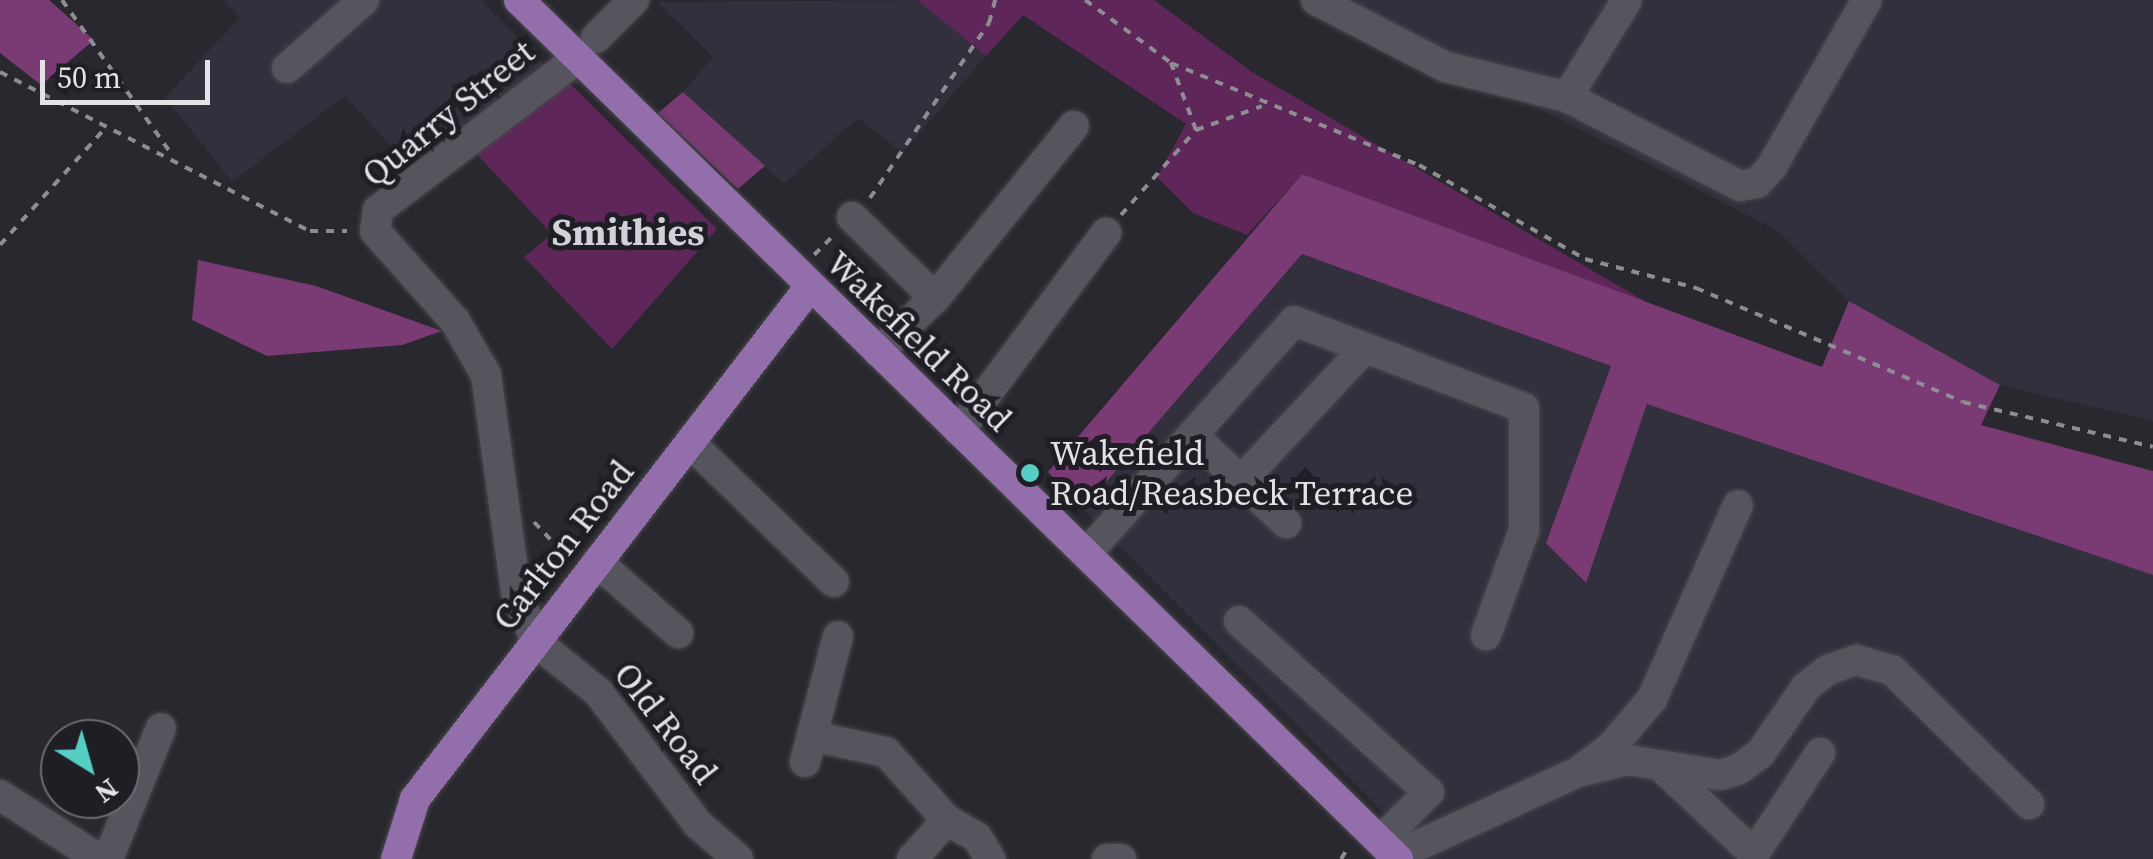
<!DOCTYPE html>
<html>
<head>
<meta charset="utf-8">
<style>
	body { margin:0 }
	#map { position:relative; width:2153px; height:859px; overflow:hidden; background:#28282e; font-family:"Source Serif 4",serif }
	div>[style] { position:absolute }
	.built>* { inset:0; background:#31303c }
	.green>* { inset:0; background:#5f2659 }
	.forest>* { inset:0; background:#7a3a73 }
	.path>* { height:4px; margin-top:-2px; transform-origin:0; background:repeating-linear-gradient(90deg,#8d8d92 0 8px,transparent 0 16px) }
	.roads { filter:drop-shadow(0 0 2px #48474c) drop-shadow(0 0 2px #48474c) }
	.minor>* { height:30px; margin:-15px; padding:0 15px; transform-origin:15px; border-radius:15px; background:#56555d }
	.major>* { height:30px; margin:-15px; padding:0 15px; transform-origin:15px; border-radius:15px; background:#926fab }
	.dots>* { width:28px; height:28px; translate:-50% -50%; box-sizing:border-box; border:5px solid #1f1e24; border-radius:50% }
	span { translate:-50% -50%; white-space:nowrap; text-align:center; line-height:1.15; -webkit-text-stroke:10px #1f1e24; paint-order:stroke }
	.street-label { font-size:35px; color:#e3e2e7 }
	.poi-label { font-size:35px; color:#e3e2e7 }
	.left { translate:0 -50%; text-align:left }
	.neighbourhood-label { font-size:38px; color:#d2d1da; font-weight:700 }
	.north { position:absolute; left:40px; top:719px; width:100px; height:100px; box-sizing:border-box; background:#1f1e24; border:2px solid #6d6c72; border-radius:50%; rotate:143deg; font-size:28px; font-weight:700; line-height:40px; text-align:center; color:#e3e2e7 }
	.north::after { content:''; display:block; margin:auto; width:35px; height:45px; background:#56cec4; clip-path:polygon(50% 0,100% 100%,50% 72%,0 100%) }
	.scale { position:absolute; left:40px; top:60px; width:170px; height:45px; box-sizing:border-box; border:5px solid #e3e2e7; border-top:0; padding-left:12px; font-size:30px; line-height:35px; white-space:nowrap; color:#e3e2e7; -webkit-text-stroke:8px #1f1e24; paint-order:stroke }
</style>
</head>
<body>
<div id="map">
	<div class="built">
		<i style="clip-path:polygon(223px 0,481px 0,546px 66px,407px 163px,345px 96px,232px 182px,165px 98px,240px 17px)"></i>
		<i style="clip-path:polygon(917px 0,986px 56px,902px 153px,858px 118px,784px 184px,683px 92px,713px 57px,657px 2px)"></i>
		<i style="clip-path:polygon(1328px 0,2153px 0,2153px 421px,2000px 385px,1849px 301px,1776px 230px)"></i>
		<i style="clip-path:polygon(1302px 254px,1612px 366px,1546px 542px,1585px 583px,1647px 404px,2153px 575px,2153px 859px,1429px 859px,1083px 509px)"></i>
	</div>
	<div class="green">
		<i style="clip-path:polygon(917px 0,1154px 0,1252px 72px,1648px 303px,1302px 174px,1247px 235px,1193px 213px,1157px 177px,1186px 124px,1023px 15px,986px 56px)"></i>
		<i style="clip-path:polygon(567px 81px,717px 229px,612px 349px,524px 257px,552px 234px,472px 149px)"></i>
	</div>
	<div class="forest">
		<i style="clip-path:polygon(0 0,49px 0,94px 40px,41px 85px,0 53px)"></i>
		<i style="clip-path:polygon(683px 92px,765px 166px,738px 189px,658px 113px)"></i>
		<i style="clip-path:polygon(1302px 174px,1822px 367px,1849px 301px,2000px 385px,1981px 425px,2153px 471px,2153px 575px,1647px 404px,1586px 583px,1546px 543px,1611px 366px,1302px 254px,1083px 509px,1048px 472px)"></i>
		<i style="clip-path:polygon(198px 260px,316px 286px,442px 331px,402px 345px,267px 356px,192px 320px)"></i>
	</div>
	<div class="path">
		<i style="left:62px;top:0;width:191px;rotate:54.6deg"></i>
		<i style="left:1085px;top:0;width:107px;rotate:36.2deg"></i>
		<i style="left:1171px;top:63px;width:268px;rotate:22.4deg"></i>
		<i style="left:1419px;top:165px;width:191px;rotate:29.5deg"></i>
		<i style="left:1585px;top:259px;width:115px;rotate:14.6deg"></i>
		<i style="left:1696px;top:288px;width:290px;rotate:23.1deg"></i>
		<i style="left:1963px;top:402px;width:195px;rotate:13.3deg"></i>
		<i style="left:0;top:72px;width:348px;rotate:27.2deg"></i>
		<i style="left:310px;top:231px;width:37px"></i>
		<i style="left:1196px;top:130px;width:70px;rotate:-20deg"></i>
		<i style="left:870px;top:198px;width:212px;rotate:-55.8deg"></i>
		<i style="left:989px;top:23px;width:24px;rotate:-75deg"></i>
		<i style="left:1121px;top:215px;width:113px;rotate:-48.6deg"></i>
		<i style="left:1196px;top:130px;width:72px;rotate:-110.5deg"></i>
		<i style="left:0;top:245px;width:160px;rotate:-48deg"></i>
		<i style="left:814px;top:255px;width:25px;rotate:-45deg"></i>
		<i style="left:534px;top:522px;width:51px;rotate:46.6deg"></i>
		<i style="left:1341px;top:859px;width:15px;rotate:-58deg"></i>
	</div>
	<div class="roads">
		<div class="minor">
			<i style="left:1316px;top:0;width:146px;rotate:27.3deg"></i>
			<i style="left:1446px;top:67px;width:125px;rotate:13.9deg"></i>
			<i style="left:1567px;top:97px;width:195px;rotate:27.2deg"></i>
			<i style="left:1740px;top:186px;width:17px;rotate:-10deg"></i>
			<i style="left:1757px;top:183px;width:21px;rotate:-47deg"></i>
			<i style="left:1771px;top:168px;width:193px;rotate:-60.3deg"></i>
			<i style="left:596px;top:38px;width:54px;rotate:-45deg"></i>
			<i style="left:577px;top:59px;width:250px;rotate:142.8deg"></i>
			<i style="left:378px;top:210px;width:21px;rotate:98deg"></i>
			<i style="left:375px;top:231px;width:120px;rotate:48.4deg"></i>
			<i style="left:455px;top:321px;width:62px;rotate:60.1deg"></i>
			<i style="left:486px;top:375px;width:218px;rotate:82.1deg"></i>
			<i style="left:516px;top:591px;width:55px;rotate:68.6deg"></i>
			<i style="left:536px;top:642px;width:80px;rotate:38.9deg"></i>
			<i style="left:598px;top:692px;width:166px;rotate:52.9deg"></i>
			<i style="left:698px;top:824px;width:53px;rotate:41.2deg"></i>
			<i style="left:287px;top:68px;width:103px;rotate:-41.4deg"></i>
			<i style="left:1567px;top:97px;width:114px;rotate:-58.3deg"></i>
			<i style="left:852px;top:217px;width:116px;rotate:44.3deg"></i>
			<i style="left:878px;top:352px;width:79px;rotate:-43.5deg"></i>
			<i style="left:935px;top:298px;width:221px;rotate:-51.1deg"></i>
			<i style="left:959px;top:431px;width:247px;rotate:-53.4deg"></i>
			<i style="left:1192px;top:435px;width:129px;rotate:43.1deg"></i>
			<i style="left:690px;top:443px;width:200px;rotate:44deg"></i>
			<i style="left:1241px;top:481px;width:182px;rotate:-47deg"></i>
			<i style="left:1086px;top:554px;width:312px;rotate:-48.2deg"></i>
			<i style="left:1294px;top:321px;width:246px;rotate:20.7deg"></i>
			<i style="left:1524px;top:408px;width:122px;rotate:90deg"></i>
			<i style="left:1524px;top:530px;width:112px;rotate:109.9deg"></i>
			<i style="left:597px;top:562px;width:108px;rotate:41.2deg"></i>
			<i style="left:1239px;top:621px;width:256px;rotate:42deg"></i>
			<i style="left:1429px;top:792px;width:69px;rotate:135deg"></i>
			<i style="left:812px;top:736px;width:76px;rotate:12.2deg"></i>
			<i style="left:886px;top:752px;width:91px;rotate:48.1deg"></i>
			<i style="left:947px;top:820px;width:34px;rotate:30deg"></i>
			<i style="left:977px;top:837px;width:26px;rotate:59deg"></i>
			<i style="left:805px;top:762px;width:130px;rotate:-75.3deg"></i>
			<i style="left:1665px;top:770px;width:122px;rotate:43.3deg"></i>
			<i style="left:1754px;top:854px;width:121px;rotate:-56.8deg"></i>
			<i style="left:1578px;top:772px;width:51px;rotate:-13.5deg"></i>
			<i style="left:1628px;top:760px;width:94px;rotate:9.2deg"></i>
			<i style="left:1721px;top:775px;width:19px;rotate:-18deg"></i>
			<i style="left:1739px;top:769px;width:26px;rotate:-36deg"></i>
			<i style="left:1760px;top:754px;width:81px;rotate:-55.5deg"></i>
			<i style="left:1806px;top:687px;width:28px;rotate:-38deg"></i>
			<i style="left:1828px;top:670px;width:30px;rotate:-20deg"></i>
			<i style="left:1856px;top:660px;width:37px;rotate:16deg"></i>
			<i style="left:1892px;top:670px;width:192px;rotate:44.4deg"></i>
			<i style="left:0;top:795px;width:118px;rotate:32.9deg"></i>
			<i style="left:1395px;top:856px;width:201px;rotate:-24.7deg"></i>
			<i style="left:1578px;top:772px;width:41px;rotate:-37.1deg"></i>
			<i style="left:1611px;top:747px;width:63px;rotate:-49.5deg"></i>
			<i style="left:1652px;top:699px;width:212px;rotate:-66.1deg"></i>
			<i style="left:108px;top:859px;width:141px;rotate:-68deg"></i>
			<i style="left:912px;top:859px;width:52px;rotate:-48.1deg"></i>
			<i style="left:1107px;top:859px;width:14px"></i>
		</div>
		<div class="major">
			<i style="left:519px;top:0;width:1229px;rotate:44.34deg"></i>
			<i style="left:396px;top:859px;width:63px;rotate:-72.4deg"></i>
			<i style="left:415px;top:799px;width:645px;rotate:-52.37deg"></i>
		</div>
	</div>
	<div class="dots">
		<i style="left:1030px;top:473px;background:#56cec4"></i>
	</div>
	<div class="street-label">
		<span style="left:448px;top:113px;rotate:-39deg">Quarry Street</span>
		<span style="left:919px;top:341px;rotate:44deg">Wakefield Road</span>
		<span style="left:563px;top:545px;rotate:-52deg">Carlton Road</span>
		<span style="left:666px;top:723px;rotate:52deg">Old Road</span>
	</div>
	<div class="poi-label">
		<span class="left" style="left:1050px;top:473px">Wakefield<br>Road/Reasbeck Terrace</span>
	</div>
	<div class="neighbourhood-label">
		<span style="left:628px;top:233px">Smithies</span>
	</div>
	<div class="north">N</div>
	<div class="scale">50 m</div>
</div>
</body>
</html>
